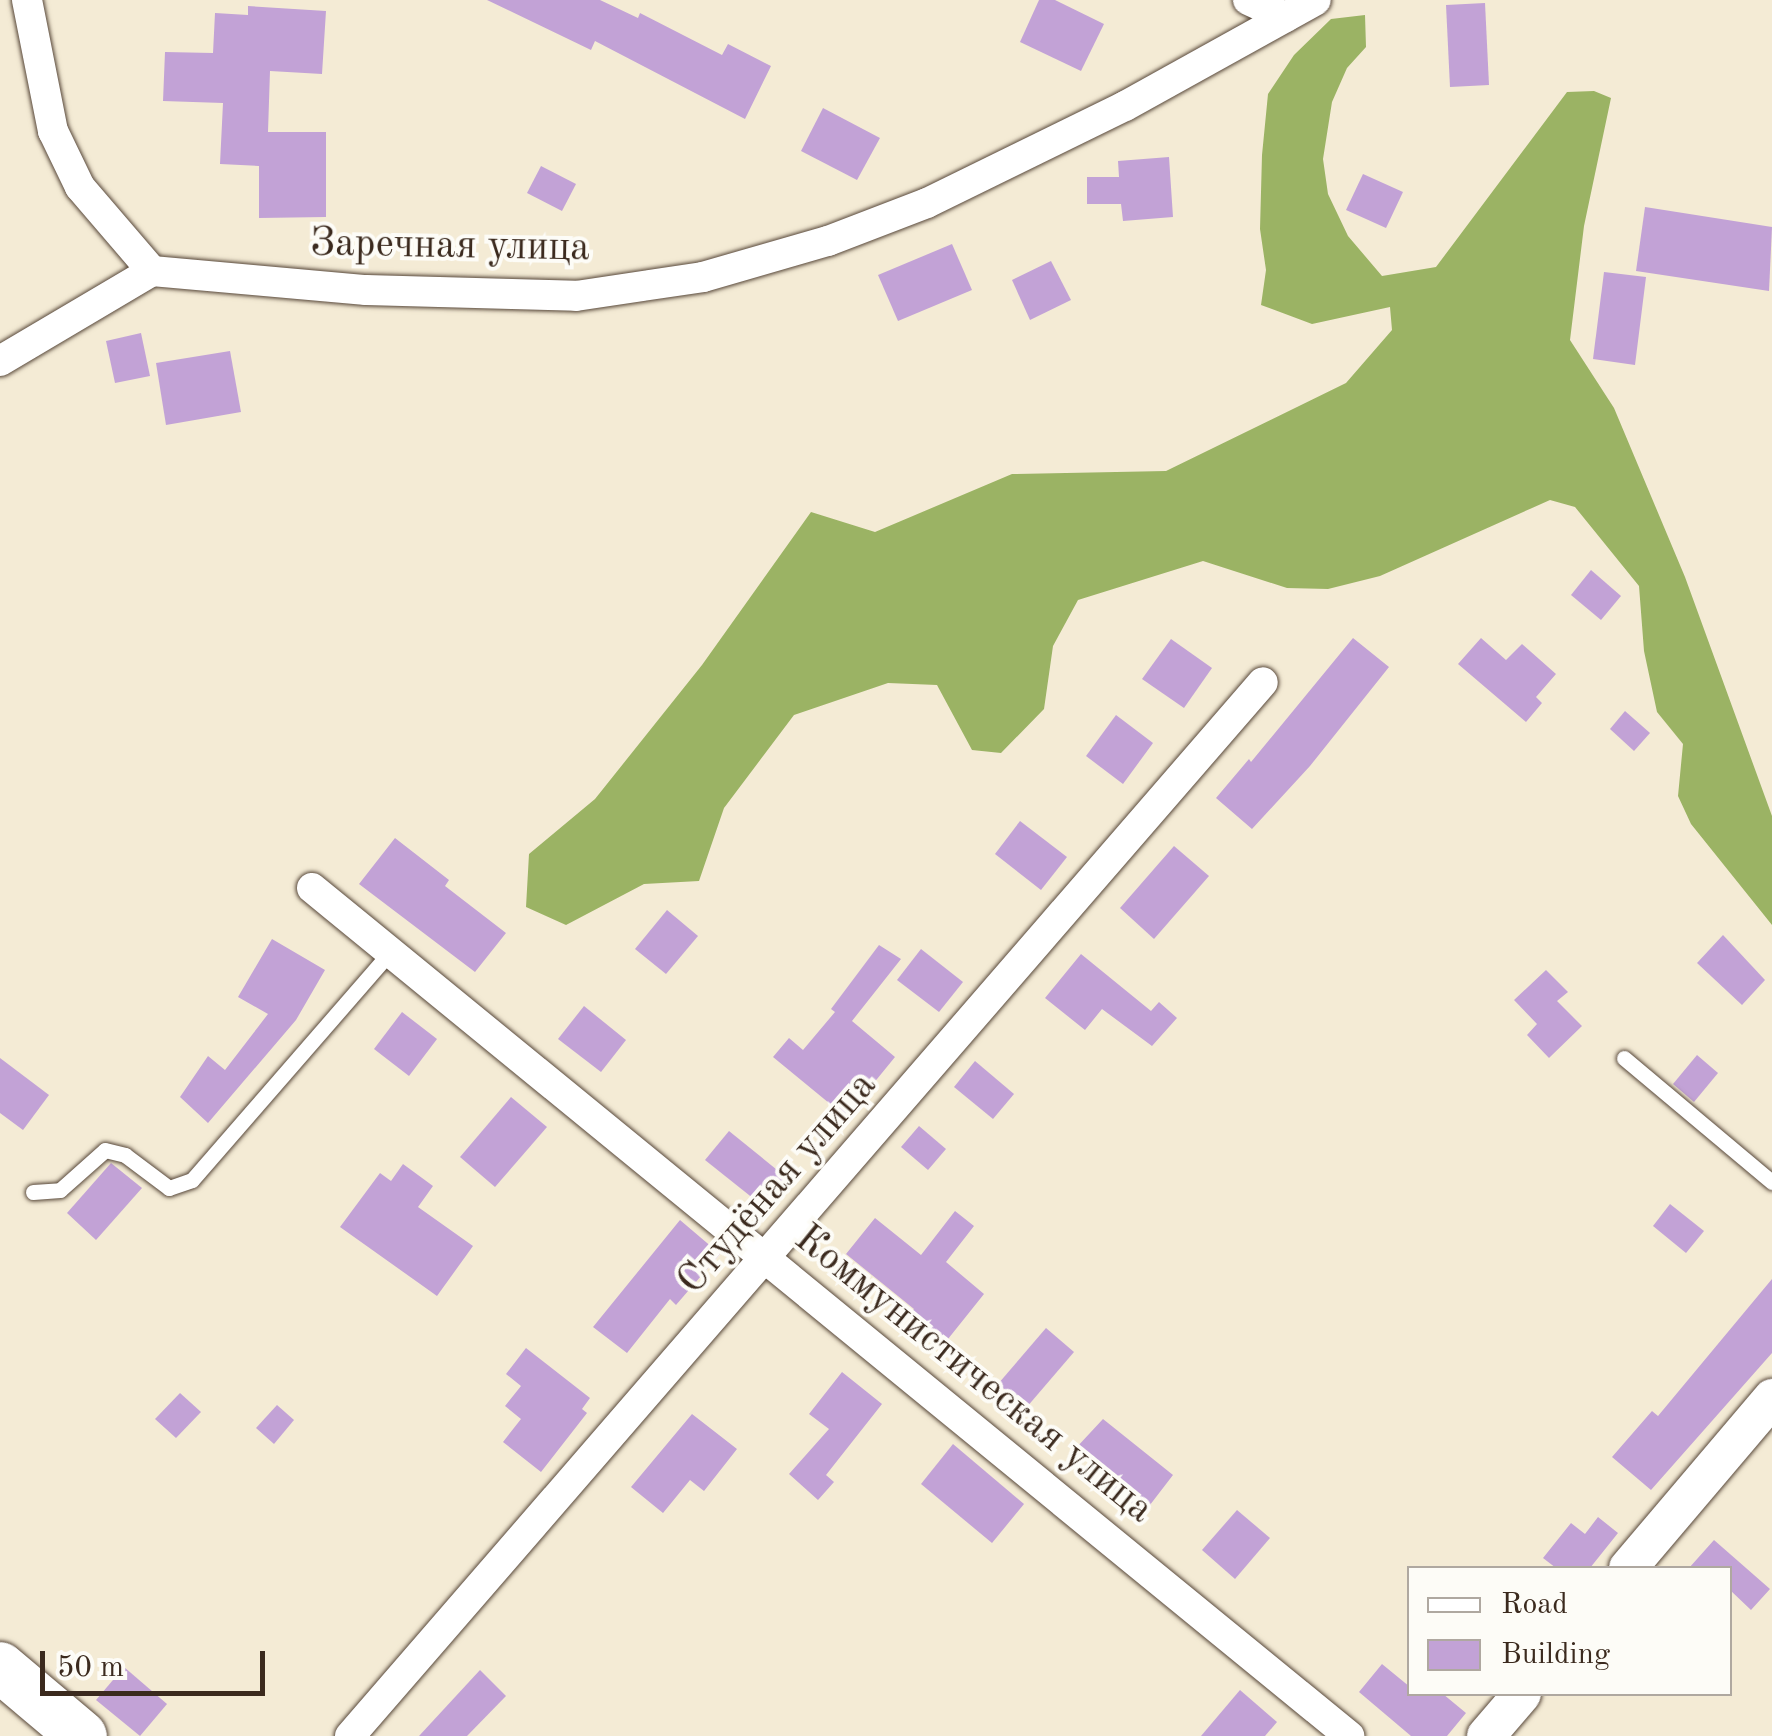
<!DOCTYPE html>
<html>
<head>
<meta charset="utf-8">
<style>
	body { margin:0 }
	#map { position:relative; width:1772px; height:1736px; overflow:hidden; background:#f4ebd5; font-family:"Old Standard TT",serif }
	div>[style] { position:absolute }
	.forest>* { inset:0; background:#9bb364 }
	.building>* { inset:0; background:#c2a2d6 }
	.roads { filter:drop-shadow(0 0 2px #574739) drop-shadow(0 0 2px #574739) }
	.service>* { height:15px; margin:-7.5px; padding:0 7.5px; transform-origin:7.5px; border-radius:7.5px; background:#fff }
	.minor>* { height:30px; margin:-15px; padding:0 15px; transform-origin:15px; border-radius:15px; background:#fff }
	.tertiary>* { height:38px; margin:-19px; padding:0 19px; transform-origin:19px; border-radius:19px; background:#fff }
	.primary>* { height:50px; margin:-25px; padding:0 25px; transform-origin:25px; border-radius:25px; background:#fff }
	span { translate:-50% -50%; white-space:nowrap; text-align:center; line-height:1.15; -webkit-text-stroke:8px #fdfcf7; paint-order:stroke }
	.street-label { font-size:40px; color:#3b2a1e }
	.legend { position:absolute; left:1407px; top:1566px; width:325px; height:130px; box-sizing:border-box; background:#fdfcf7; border:2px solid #afa8a0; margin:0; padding:12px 18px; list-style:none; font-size:30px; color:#3b2a1e }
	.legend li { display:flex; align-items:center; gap:20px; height:50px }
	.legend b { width:50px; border:2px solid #afa8a0 }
	.scale { position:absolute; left:40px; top:1651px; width:225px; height:45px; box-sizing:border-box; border:5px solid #3b2a1e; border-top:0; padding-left:12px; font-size:30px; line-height:35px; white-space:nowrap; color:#3b2a1e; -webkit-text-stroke:8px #fdfcf7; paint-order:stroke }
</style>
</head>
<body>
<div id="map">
	<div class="forest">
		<i style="clip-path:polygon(1365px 15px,1366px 47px,1347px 68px,1332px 102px,1323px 159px,1328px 194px,1348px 236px,1382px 276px,1436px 267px,1567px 92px,1594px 91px,1611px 98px,1584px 226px,1570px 340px,1614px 408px,1685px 577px,1772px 816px,1772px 925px,1691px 824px,1678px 796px,1683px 744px,1657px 712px,1644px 651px,1639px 586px,1575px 507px,1550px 500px,1380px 576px,1328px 589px,1287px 588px,1203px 561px,1078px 600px,1053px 646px,1044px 709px,1001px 753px,972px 750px,937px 685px,888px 683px,794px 715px,724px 808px,699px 881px,644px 884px,566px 925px,526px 907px,529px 854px,595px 799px,702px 665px,811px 512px,875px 532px,1012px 474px,1166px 471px,1346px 383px,1392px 330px,1390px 307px,1312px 324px,1261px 305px,1266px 270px,1260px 229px,1262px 155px,1268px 94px,1294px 55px,1331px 19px)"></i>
	</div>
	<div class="building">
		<i style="clip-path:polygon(487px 0,600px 0,638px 18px,640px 13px,722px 55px,728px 44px,771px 66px,745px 119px,595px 41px,591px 50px)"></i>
		<i style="clip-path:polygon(1039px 0,1055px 0,1104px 24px,1081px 71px,1020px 42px)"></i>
		<i style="clip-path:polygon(1485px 3px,1489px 85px,1450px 87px,1446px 5px)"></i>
		<i style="clip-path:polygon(248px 6px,326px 11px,322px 74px,270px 71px,268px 132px,326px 132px,326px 217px,259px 218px,259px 166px,220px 164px,223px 103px,163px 101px,165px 52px,213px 53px,215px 13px,248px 15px)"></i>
		<i style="clip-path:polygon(823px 108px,880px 138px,857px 180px,801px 151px)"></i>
		<i style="clip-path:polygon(1169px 157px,1173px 217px,1123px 221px,1121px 204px,1087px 204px,1087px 177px,1119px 177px,1118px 161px)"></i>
		<i style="clip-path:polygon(541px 166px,576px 184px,562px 211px,527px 193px)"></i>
		<i style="clip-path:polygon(1363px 174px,1403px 192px,1386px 228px,1346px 210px)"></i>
		<i style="clip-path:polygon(1645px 207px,1772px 227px,1769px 291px,1636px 271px)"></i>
		<i style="clip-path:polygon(952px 244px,972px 290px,898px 321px,878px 275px)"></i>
		<i style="clip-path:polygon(1051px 261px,1071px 300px,1030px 320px,1012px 280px)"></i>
		<i style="clip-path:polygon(1604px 272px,1646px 277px,1635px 365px,1593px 359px)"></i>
		<i style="clip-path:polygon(141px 333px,150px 376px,115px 383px,106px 341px)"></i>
		<i style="clip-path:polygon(230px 351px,241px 412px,166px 425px,156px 363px)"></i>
		<i style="clip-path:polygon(1591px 570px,1621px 596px,1601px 620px,1571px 595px)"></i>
		<i style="clip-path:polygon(1353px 638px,1389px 667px,1310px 766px,1252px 829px,1216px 798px,1249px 759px,1251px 762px)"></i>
		<i style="clip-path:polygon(1481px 638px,1506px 660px,1522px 644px,1556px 674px,1536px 697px,1542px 703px,1526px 722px,1458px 664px)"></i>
		<i style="clip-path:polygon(1171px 639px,1212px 668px,1184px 708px,1142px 679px)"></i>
		<i style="clip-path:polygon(1625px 711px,1650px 733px,1634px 751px,1610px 729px)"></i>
		<i style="clip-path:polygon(1116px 715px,1153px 743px,1123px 784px,1086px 756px)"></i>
		<i style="clip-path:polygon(1020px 821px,1067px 857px,1041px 890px,995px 854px)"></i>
		<i style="clip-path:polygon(395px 838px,449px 880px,445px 886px,506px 933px,475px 972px,359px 884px)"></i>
		<i style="clip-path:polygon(1174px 846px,1209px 876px,1154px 939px,1120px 908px)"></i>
		<i style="clip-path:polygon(667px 910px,698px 936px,666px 974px,635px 949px)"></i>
		<i style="clip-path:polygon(1723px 935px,1765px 980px,1742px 1005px,1697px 963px)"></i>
		<i style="clip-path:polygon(272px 939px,325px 970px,296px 1020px,208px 1123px,180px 1097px,208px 1056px,225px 1070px,268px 1014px,238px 997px)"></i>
		<i style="clip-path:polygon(879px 945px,901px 959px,852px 1021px,895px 1057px,846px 1117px,773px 1057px,789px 1038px,803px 1050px,835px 1012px,831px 1009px)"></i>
		<i style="clip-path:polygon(921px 949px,963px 982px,939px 1012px,897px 980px)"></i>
		<i style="clip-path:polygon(1081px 954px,1151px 1011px,1159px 1002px,1177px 1018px,1152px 1046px,1102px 1009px,1085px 1030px,1045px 998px)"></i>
		<i style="clip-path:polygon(1546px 970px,1568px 992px,1557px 1001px,1582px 1026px,1549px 1058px,1527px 1035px,1537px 1024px,1514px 1000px)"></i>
		<i style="clip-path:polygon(584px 1006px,626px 1040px,601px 1072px,558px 1039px)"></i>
		<i style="clip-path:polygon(402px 1012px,437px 1039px,409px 1076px,374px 1049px)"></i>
		<i style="clip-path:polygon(1697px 1055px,1718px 1073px,1694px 1102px,1673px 1084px)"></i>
		<i style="clip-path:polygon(0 1058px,49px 1095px,23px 1130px,0 1113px)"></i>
		<i style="clip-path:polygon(975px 1061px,1014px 1094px,993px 1119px,954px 1087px)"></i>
		<i style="clip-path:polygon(511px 1097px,547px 1127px,495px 1187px,460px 1157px)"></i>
		<i style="clip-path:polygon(919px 1126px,946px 1149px,928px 1170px,901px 1147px)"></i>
		<i style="clip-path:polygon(729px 1131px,787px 1178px,764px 1207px,705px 1160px)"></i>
		<i style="clip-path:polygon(111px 1163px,142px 1188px,96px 1240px,67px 1213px)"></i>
		<i style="clip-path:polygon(403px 1164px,433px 1186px,418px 1207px,473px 1246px,437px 1296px,340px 1227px,380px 1173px,391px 1181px)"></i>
		<i style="clip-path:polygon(1670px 1204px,1704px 1231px,1686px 1253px,1653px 1226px)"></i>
		<i style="clip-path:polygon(955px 1211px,974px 1226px,946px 1262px,984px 1294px,944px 1344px,909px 1316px,914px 1309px,846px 1254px,875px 1218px,921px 1255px)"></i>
		<i style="clip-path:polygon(680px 1220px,720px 1254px,676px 1305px,670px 1299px,627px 1353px,593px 1327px)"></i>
		<i style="clip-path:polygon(1772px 1279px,1772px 1353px,1651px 1490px,1612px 1457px,1652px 1411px,1658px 1416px)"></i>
		<i style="clip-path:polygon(1046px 1328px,1074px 1352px,1026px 1408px,998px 1384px)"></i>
		<i style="clip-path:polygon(526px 1348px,590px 1398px,582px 1409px,587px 1413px,541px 1472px,503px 1442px,521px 1419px,505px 1406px,521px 1386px,506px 1374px)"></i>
		<i style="clip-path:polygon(842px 1372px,882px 1404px,826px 1475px,834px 1482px,818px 1500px,789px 1474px,829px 1429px,809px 1414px)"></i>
		<i style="clip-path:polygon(180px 1393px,201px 1412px,176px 1438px,155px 1419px)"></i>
		<i style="clip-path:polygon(277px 1405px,294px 1420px,274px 1444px,256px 1428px)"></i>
		<i style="clip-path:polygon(692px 1414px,737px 1449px,704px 1491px,690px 1480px,663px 1513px,631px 1487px)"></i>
		<i style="clip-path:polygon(1103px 1419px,1173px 1475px,1143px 1514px,1110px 1487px,1114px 1482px,1076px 1448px)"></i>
		<i style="clip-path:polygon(953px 1444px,1024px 1504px,992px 1543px,921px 1484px)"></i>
		<i style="clip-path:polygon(1237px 1510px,1270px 1538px,1235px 1579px,1202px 1550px)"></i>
		<i style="clip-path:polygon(1598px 1517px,1618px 1533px,1590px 1568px,1556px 1568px,1543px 1558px,1571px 1523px,1585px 1534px)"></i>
		<i style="clip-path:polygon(1714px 1540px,1770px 1589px,1751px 1610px,1730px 1590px,1730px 1568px,1689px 1568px)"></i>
		<i style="clip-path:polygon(1382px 1664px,1410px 1687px,1410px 1694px,1443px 1694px,1466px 1713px,1447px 1736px,1411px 1736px,1359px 1692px)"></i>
		<i style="clip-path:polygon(124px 1667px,167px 1704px,140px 1736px,96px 1700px)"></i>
		<i style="clip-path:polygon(480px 1670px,506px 1696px,467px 1736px,419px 1736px)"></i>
		<i style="clip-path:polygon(1240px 1690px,1277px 1722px,1265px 1736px,1201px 1736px)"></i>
	</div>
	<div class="roads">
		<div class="service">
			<i style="left:1624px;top:1058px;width:193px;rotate:40deg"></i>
			<i style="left:33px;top:1192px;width:27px;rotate:-4deg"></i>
			<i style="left:60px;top:1190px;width:60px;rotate:-41.6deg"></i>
			<i style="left:105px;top:1150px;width:21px;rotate:14deg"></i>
			<i style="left:125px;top:1155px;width:55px;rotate:36.9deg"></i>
			<i style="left:169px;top:1188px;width:24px;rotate:-19deg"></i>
			<i style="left:192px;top:1180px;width:303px;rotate:-49deg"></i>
		</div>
		<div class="minor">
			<i style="left:27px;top:0;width:134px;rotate:78.8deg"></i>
			<i style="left:53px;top:131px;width:62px;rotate:64.3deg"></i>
			<i style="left:80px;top:187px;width:111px;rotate:49.4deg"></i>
			<i style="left:1248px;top:0;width:41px;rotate:24.7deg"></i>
			<i style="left:0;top:361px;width:177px;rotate:-30.6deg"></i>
			<i style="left:152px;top:271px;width:215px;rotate:5.1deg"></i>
			<i style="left:366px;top:290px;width:210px;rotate:1.6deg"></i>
			<i style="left:576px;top:296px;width:128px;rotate:-8.5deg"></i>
			<i style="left:703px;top:277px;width:130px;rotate:-16.1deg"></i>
			<i style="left:828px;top:241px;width:106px;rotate:-21deg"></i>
			<i style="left:927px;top:203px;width:220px;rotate:-26.1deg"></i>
			<i style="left:1125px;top:106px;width:218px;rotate:-29deg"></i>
			<i style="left:312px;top:888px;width:1340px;rotate:39.27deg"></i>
			<i style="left:350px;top:1736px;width:1394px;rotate:-49.1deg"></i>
		</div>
		<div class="tertiary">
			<i style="left:1628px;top:1568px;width:223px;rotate:-49.7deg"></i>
			<i style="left:1486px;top:1736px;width:55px;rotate:-49.4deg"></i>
		</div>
		<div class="primary">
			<i style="left:0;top:1667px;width:107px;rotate:40.1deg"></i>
		</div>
	</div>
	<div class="street-label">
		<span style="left:450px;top:247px;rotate:1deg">Заречная улица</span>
		<span style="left:778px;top:1184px;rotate:-49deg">Студёная улица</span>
		<span style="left:973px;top:1375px;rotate:39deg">Коммунистическая улица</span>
	</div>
	<ul class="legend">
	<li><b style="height:12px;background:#fff"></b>Road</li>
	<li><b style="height:28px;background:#c2a2d6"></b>Building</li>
	</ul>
	<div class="scale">50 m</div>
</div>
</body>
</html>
